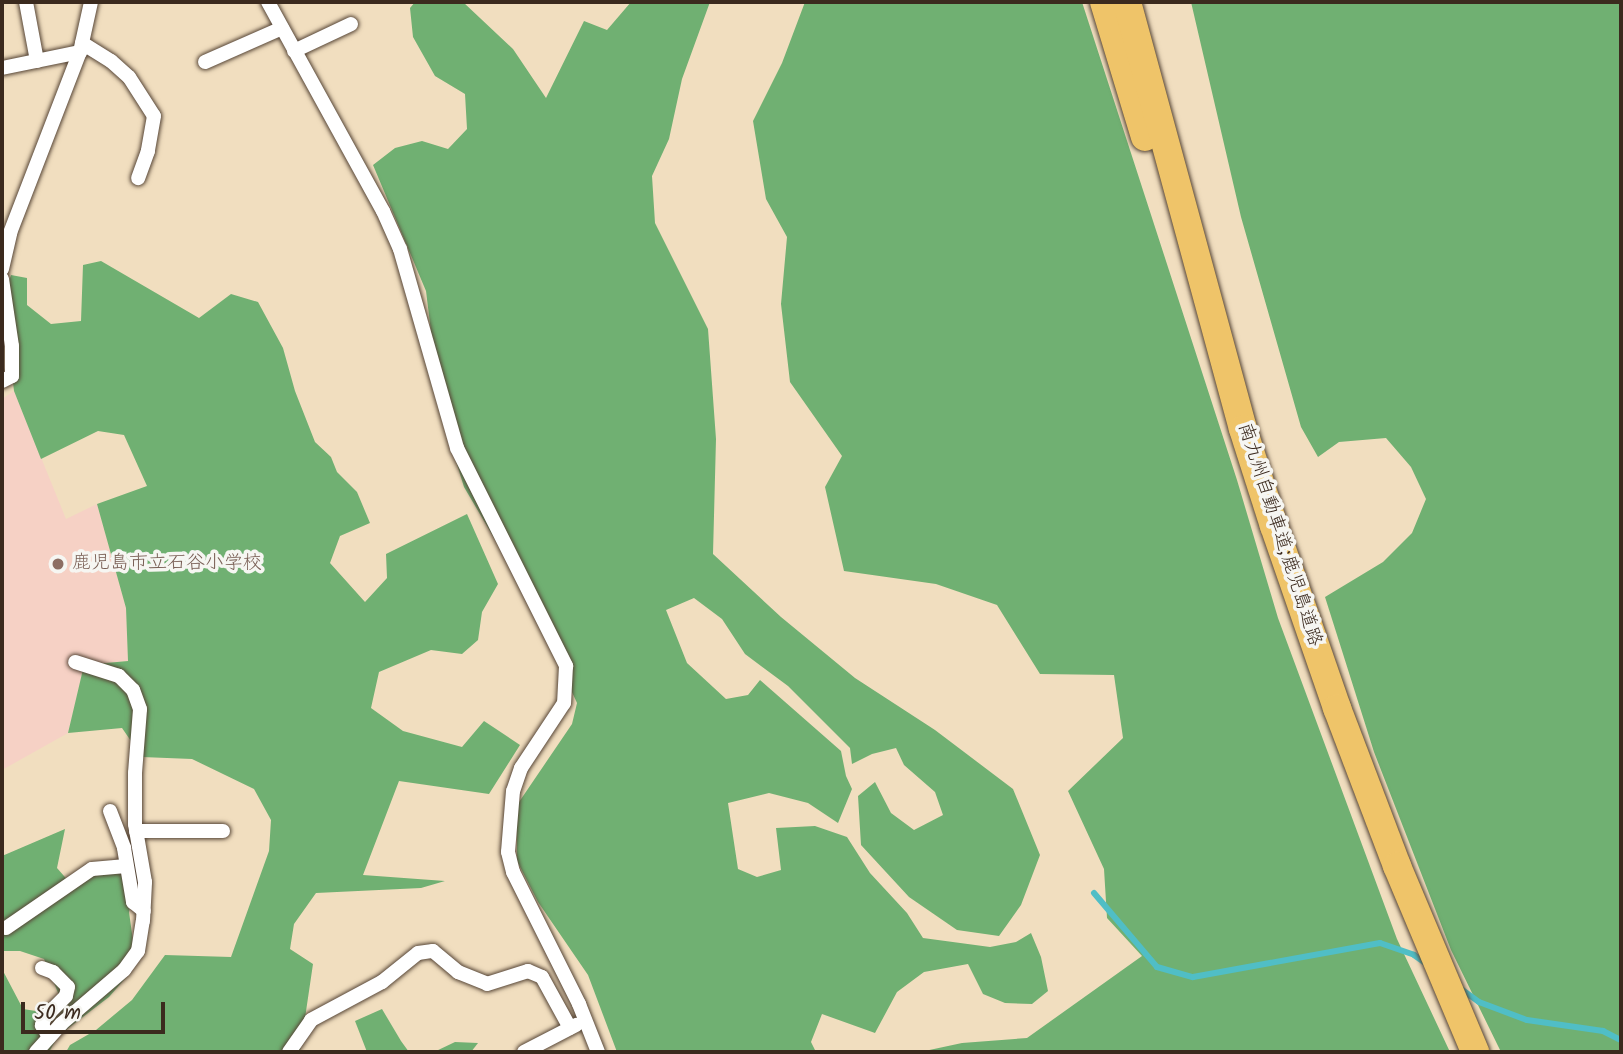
<!DOCTYPE html>
<html>
<head>
<meta charset="utf-8">
<style>
	body { margin:0 }
	#map { position:relative; width:1623px; height:1054px; overflow:hidden; background:#f1debf; font-family:Kalam,"Klee One",sans-serif }
	div>[style] { position:absolute }
	.built>* { inset:0; background:#f6d1c5 }
	.forest>* { inset:0; background:#70b072 }
	.stream>* { height:6px; margin:-3px; padding:0 3px; transform-origin:3px; border-radius:3px; background:#50bec6 }
	.roads { filter:drop-shadow(0 0 2px #564536) drop-shadow(0 0 2px #564536) }
	.minor>* { height:14px; margin:-7px; padding:0 7px; transform-origin:7px; border-radius:7px; background:#fff }
	.motorway>* { height:28px; margin:-14px; padding:0 14px; transform-origin:14px; border-radius:14px; background:#efc469 }
	.dots>* { width:19px; height:19px; translate:-50% -50%; box-sizing:border-box; border:4px solid #f6f6f2; border-radius:50% }
	span { translate:-50% -50%; white-space:nowrap; text-align:center; line-height:1.15; -webkit-text-stroke:7px #f6f6f2; paint-order:stroke }
	.street-label { font-size:19px; color:#3b2a1e }
	.education-label { font-size:19px; color:#785e54 }
	.left { translate:0 -50%; text-align:left }
	.frame { position:absolute; inset:0; border:4px solid #3b2a1e; pointer-events:none }
	.scale { position:absolute; left:21px; top:1002px; width:144px; height:32px; box-sizing:border-box; border:4px solid #3b2a1e; border-top:0; padding-left:9px; font-size:21px; line-height:24px; white-space:nowrap; color:#3b2a1e; -webkit-text-stroke:5px #f6f6f2; paint-order:stroke }
</style>
</head>
<body>
<div id="map">
	<div class="built">
		<i style="clip-path:polygon(14px 391px,66px 519px,97px 504px,126px 608px,128px 661px,84px 665px,68px 733px,2px 770px,2px 399px)"></i>
	</div>
	<div class="forest">
		<i style="clip-path:polygon(415px 2px,463px 2px,513px 49px,546px 98px,584px 21px,607px 30px,631px 2px,710px 2px,682px 79px,669px 139px,652px 176px,655px 223px,708px 329px,716px 439px,713px 554px,781px 617px,855px 678px,935px 730px,1013px 789px,1040px 855px,1021px 905px,999px 936px,957px 930px,909px 897px,861px 845px,858px 796px,875px 782px,891px 813px,914px 830px,943px 815px,935px 792px,904px 765px,896px 748px,872px 754px,852px 764px,850px 748px,788px 686px,745px 654px,722px 619px,694px 598px,666px 610px,687px 663px,726px 699px,748px 695px,760px 680px,841px 751px,846px 776px,852px 789px,838px 823px,808px 803px,769px 793px,728px 803px,738px 869px,757px 877px,781px 870px,776px 828px,815px 826px,847px 837px,870px 873px,907px 913px,923px 938px,990px 947px,1016px 942px,1031px 933px,1041px 957px,1048px 991px,1032px 1004px,1005px 1003px,983px 994px,968px 964px,924px 972px,897px 992px,875px 1033px,822px 1014px,811px 1042px,816px 1052px,617px 1052px,588px 975px,538px 902px,517px 861px,517px 805px,572px 724px,577px 703px,527px 594px,464px 487px,441px 413px,426px 291px,373px 165px,395px 148px,422px 141px,448px 149px,467px 129px,465px 94px,435px 76px,413px 37px,410px 8px)"></i>
		<i style="clip-path:polygon(805px 2px,1082px 2px,1237px 480px,1278px 618px,1397px 939px,1450px 1052px,920px 1052px,962px 1043px,1027px 1038px,1142px 956px,1107px 918px,1104px 869px,1068px 791px,1123px 738px,1114px 675px,1040px 674px,997px 605px,936px 584px,844px 571px,825px 487px,842px 456px,790px 382px,781px 304px,787px 237px,766px 199px,753px 121px,782px 63px)"></i>
		<i style="clip-path:polygon(1191px 2px,1621px 2px,1621px 1052px,1501px 1052px,1451px 950px,1374px 752px,1325px 597px,1383px 562px,1412px 533px,1426px 499px,1411px 467px,1386px 438px,1339px 442px,1318px 457px,1301px 427px,1241px 217px)"></i>
		<i style="clip-path:polygon(101px 261px,199px 318px,231px 294px,258px 302px,283px 348px,295px 391px,315px 442px,331px 457px,337px 472px,357px 492px,370px 523px,340px 536px,330px 563px,365px 602px,387px 578px,386px 554px,467px 514px,498px 584px,482px 612px,478px 640px,462px 654px,431px 650px,379px 672px,371px 708px,403px 731px,462px 747px,484px 721px,520px 745px,489px 794px,399px 781px,363px 875px,445px 881px,421px 888px,316px 893px,294px 924px,290px 949px,313px 964px,300px 1052px,66px 1052px,70px 1045px,96px 1030px,132px 1000px,165px 955px,231px 957px,269px 851px,271px 820px,254px 789px,192px 759px,142px 757px,122px 728px,68px 733px,84px 665px,128px 661px,126px 608px,97px 504px,147px 486px,124px 435px,98px 431px,41px 459px,14px 391px,3px 299px,11px 275px,27px 278px,27px 305px,51px 324px,81px 321px,83px 265px)"></i>
		<i style="clip-path:polygon(65px 829px,57px 868px,71px 884px,120px 859px,136px 873px,129px 912px,134px 948px,130px 973px,109px 997px,58px 1036px,49px 1052px,2px 1052px,2px 969px,23px 1009px,42px 1012px,59px 995px,44px 959px,20px 951px,2px 951px,2px 856px)"></i>
		<i style="clip-path:polygon(382px 1009px,401px 1041px,409px 1052px,367px 1052px,355px 1021px)"></i>
		<i style="clip-path:polygon(455px 1042px,478px 1043px,471px 1052px,434px 1052px)"></i>
	</div>
	<div class="stream">
		<i style="left:1094px;top:893px;width:97px;rotate:49.6deg"></i>
		<i style="left:1157px;top:967px;width:37px;rotate:16deg"></i>
		<i style="left:1193px;top:977px;width:190px;rotate:-10.3deg"></i>
		<i style="left:1380px;top:943px;width:36px;rotate:19deg"></i>
		<i style="left:1414px;top:955px;width:16px;rotate:35deg"></i>
		<i style="left:1461px;top:989px;width:22px;rotate:36deg"></i>
		<i style="left:1479px;top:1002px;width:51px;rotate:20.6deg"></i>
		<i style="left:1527px;top:1020px;width:77px;rotate:8.2deg"></i>
		<i style="left:1603px;top:1031px;width:20px;rotate:27deg"></i>
	</div>
	<div class="roads">
		<div class="minor">
			<i style="left:26px;top:2px;width:60px;rotate:79.4deg"></i>
			<i style="left:268px;top:2px;width:239px;rotate:61.2deg"></i>
			<i style="left:383px;top:211px;width:42px;rotate:65.9deg"></i>
			<i style="left:400px;top:249px;width:207px;rotate:74deg"></i>
			<i style="left:457px;top:448px;width:244px;rotate:63.4deg"></i>
			<i style="left:566px;top:666px;width:37px;rotate:93deg"></i>
			<i style="left:564px;top:703px;width:78px;rotate:123.5deg"></i>
			<i style="left:521px;top:768px;width:24px;rotate:109deg"></i>
			<i style="left:513px;top:791px;width:61px;rotate:94.7deg"></i>
			<i style="left:508px;top:852px;width:21px;rotate:76deg"></i>
			<i style="left:513px;top:872px;width:148px;rotate:63.4deg"></i>
			<i style="left:579px;top:1004px;width:52px;rotate:68.4deg"></i>
			<i style="left:82px;top:43px;width:34px;rotate:32deg"></i>
			<i style="left:111px;top:61px;width:24px;rotate:42deg"></i>
			<i style="left:129px;top:77px;width:46px;rotate:57.3deg"></i>
			<i style="left:154px;top:116px;width:36px;rotate:100deg"></i>
			<i style="left:148px;top:151px;width:29px;rotate:110deg"></i>
			<i style="left:294px;top:51px;width:63px;rotate:-25.3deg"></i>
			<i style="left:205px;top:62px;width:84px;rotate:-23.8deg"></i>
			<i style="left:2px;top:68px;width:80px;rotate:-11.6deg"></i>
			<i style="left:2px;top:269px;width:37px;rotate:-77deg"></i>
			<i style="left:10px;top:233px;width:194px;rotate:-68.9deg"></i>
			<i style="left:80px;top:52px;width:51px;rotate:-77.6deg"></i>
			<i style="left:2px;top:279px;width:68px;rotate:81.5deg"></i>
			<i style="left:12px;top:346px;width:30px;rotate:90deg"></i>
			<i style="left:12px;top:376px;width:11px;rotate:153deg"></i>
			<i style="left:110px;top:811px;width:40px;rotate:69deg"></i>
			<i style="left:124px;top:848px;width:55px;rotate:80.5deg"></i>
			<i style="left:133px;top:902px;width:14px;rotate:39deg"></i>
			<i style="left:136px;top:831px;width:87px"></i>
			<i style="left:6px;top:928px;width:104px;rotate:-34.5deg"></i>
			<i style="left:92px;top:869px;width:34px;rotate:-5deg"></i>
			<i style="left:42px;top:968px;width:12px;rotate:20deg"></i>
			<i style="left:53px;top:972px;width:21px;rotate:45deg"></i>
			<i style="left:68px;top:987px;width:9px;rotate:103deg"></i>
			<i style="left:66px;top:996px;width:30px;rotate:135deg"></i>
			<i style="left:45px;top:1017px;width:9px;rotate:111deg"></i>
			<i style="left:42px;top:1025px;width:14px;rotate:60deg"></i>
			<i style="left:36px;top:1052px;width:38px;rotate:-48deg"></i>
			<i style="left:61px;top:1024px;width:83px;rotate:-40.6deg"></i>
			<i style="left:124px;top:970px;width:24px;rotate:-54deg"></i>
			<i style="left:138px;top:951px;width:30px;rotate:-81deg"></i>
			<i style="left:143px;top:921px;width:39px;rotate:-87deg"></i>
			<i style="left:145px;top:882px;width:59px;rotate:-99.8deg"></i>
			<i style="left:135px;top:824px;width:51px;rotate:-90deg"></i>
			<i style="left:135px;top:773px;width:64px;rotate:-85.5deg"></i>
			<i style="left:140px;top:709px;width:20px;rotate:-110deg"></i>
			<i style="left:133px;top:690px;width:20px;rotate:-135deg"></i>
			<i style="left:119px;top:676px;width:46px;rotate:-162.3deg"></i>
			<i style="left:289px;top:1052px;width:39px;rotate:-55deg"></i>
			<i style="left:311px;top:1020px;width:81px;rotate:-28.2deg"></i>
			<i style="left:382px;top:982px;width:46px;rotate:-38.9deg"></i>
			<i style="left:418px;top:953px;width:15px;rotate:-8deg"></i>
			<i style="left:433px;top:951px;width:33px;rotate:40deg"></i>
			<i style="left:458px;top:972px;width:31px;rotate:22deg"></i>
			<i style="left:487px;top:984px;width:43px;rotate:-17.6deg"></i>
			<i style="left:528px;top:971px;width:15px;rotate:23deg"></i>
			<i style="left:542px;top:977px;width:58px;rotate:61.2deg"></i>
			<i style="left:524px;top:1052px;width:59px;rotate:-27.4deg"></i>
		</div>
		<div class="motorway">
			<i style="left:1104px;top:2px;width:141px;rotate:73.1deg"></i>
			<i style="left:1127px;top:2px;width:442px;rotate:74.8deg"></i>
			<i style="left:1243px;top:429px;width:102px;rotate:72.3deg"></i>
			<i style="left:1274px;top:526px;width:193px;rotate:70.9deg"></i>
			<i style="left:1337px;top:708px;width:169px;rotate:69.2deg"></i>
			<i style="left:1397px;top:866px;width:202px;rotate:67.2deg"></i>
		</div>
	</div>
	<div class="dots">
		<i style="left:58px;top:564px;background:#8d6e63"></i>
	</div>
	<div class="street-label">
		<span style="left:1279px;top:535px;rotate:72deg">南九州自動車道;鹿児島道路</span>
	</div>
	<div class="education-label">
		<span class="left" style="left:72px;top:564px">鹿児島市立石谷小学校</span>
	</div>
	<div class="frame"></div>
	<div class="scale">50 m</div>
</div>
</body>
</html>
